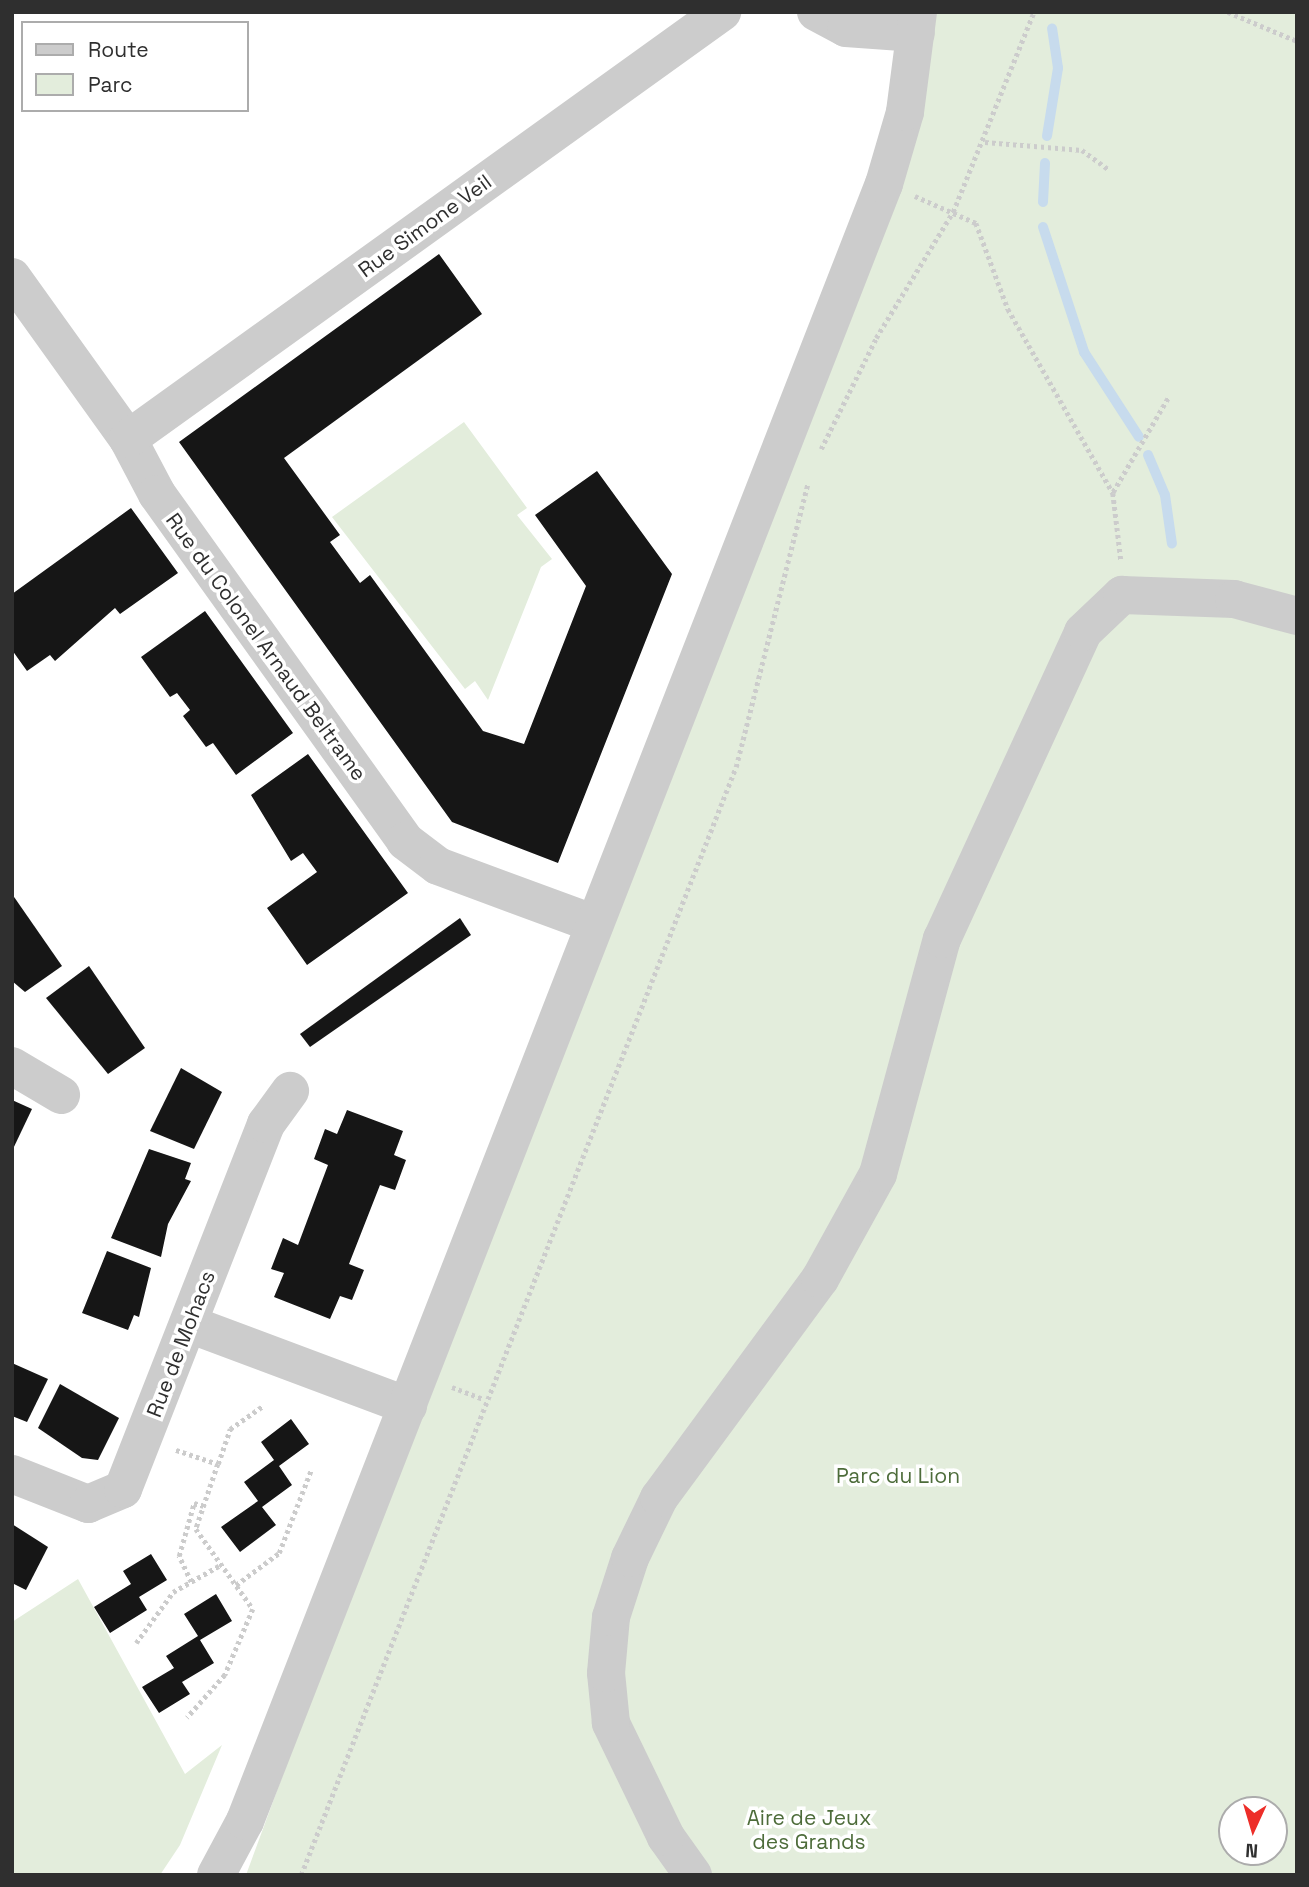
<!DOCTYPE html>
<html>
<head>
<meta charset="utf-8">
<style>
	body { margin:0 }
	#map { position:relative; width:1309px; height:1887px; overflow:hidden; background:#fff; font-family:"Space Grotesk",sans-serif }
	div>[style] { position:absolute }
	.green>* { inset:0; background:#e3eddc }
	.stream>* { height:10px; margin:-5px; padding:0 5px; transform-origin:5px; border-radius:5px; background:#c7dbed }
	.building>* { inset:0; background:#161616 }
	.path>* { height:4.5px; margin-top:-2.25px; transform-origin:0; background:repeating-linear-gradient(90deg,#ccc 0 3.5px,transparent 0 7px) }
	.minor>* { height:38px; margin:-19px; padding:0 19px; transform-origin:19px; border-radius:19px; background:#ccc }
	span { translate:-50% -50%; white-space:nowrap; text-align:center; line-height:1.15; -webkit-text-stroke:7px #fff; paint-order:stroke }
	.street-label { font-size:21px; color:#2f2f2f }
	.park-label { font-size:21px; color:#4d6c3a }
	.frame { position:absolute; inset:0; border:14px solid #2f2f2f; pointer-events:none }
	.legend { position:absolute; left:21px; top:21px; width:228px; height:91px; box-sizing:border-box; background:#fff; border:2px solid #acacac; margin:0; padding:9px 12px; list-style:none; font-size:21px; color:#2f2f2f }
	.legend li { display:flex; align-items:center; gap:14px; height:35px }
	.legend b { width:35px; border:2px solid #acacac }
	.north { position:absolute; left:1218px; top:1796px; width:70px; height:70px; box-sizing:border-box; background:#fff; border:2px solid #acacac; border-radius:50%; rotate:184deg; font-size:19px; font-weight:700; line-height:28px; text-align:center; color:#2f2f2f }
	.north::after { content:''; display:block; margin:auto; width:24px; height:32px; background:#ed2e29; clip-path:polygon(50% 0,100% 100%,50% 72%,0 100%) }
</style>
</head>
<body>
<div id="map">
	<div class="green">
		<i style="clip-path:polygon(evenodd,931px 12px,1297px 12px,1297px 1875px,246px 1875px,931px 12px,1232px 1810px,1274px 1810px,1274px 1852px,1232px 1852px,1232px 1810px)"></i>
		<i style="clip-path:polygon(464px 422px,527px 508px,517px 515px,552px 559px,541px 567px,488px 700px,475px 681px,465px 689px,332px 517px)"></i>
		<i style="clip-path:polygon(78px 1579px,185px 1774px,222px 1745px,180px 1845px,160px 1875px,12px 1875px,12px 1622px)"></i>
	</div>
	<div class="stream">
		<i style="left:1047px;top:136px;width:69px;rotate:-80.8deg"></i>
		<i style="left:1058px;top:68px;width:40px;rotate:-98.5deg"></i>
		<i style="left:1043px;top:202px;width:39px;rotate:-87deg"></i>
		<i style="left:1043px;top:227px;width:132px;rotate:71.8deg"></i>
		<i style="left:1084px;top:352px;width:101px;rotate:57.1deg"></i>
		<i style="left:1148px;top:455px;width:43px;rotate:67deg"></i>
		<i style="left:1165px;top:495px;width:49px;rotate:81.9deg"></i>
	</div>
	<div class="building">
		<i style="clip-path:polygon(439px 254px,482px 314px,284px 458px,340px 535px,330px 542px,360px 583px,370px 575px,483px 731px,524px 744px,586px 586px,535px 515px,597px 471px,672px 574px,558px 863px,452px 822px,179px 442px)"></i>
		<i style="clip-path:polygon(131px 508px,178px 573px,120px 614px,115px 608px,55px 661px,50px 655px,27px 671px,12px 650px,12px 594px)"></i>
		<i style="clip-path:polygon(205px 611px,293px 733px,236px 775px,213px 743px,206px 747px,183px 716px,190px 710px,177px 693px,170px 697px,141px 657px)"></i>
		<i style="clip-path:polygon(308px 754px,408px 893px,307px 965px,267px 908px,317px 872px,303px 853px,291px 861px,251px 795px)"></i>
		<i style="clip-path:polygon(12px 894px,62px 966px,25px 992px,12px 981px)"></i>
		<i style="clip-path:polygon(460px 918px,471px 935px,310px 1047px,300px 1034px)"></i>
		<i style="clip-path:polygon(89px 966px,145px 1048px,108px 1074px,46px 998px)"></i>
		<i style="clip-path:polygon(181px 1068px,222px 1092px,194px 1149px,150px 1131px)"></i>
		<i style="clip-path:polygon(12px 1100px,32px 1109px,12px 1151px)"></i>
		<i style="clip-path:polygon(347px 1110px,403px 1131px,394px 1155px,406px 1160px,395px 1190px,380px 1185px,349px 1264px,364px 1270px,352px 1300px,340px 1296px,330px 1319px,274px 1297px,284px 1273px,271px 1269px,283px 1238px,298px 1245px,328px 1165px,314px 1159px,325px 1129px,337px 1134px)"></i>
		<i style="clip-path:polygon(149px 1149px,191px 1163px,185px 1179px,191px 1181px,168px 1224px,161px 1257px,111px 1238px)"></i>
		<i style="clip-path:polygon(107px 1251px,151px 1268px,139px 1317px,134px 1315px,128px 1330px,82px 1313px)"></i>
		<i style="clip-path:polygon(12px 1363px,48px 1379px,27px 1422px,12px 1416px)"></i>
		<i style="clip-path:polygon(60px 1384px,119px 1418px,98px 1460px,82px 1458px,38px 1428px)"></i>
		<i style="clip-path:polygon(291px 1419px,309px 1444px,279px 1466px,292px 1485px,262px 1507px,276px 1525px,240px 1552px,221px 1527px,258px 1501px,244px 1482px,274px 1460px,261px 1442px)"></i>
		<i style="clip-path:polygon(12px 1524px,48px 1547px,26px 1590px,12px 1583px)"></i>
		<i style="clip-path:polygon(151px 1554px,167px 1580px,139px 1597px,147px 1610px,110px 1633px,94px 1607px,131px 1584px,123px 1571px)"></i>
		<i style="clip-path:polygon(216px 1594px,232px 1621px,200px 1640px,214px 1663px,182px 1682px,190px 1694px,159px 1713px,142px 1687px,174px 1668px,166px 1656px,198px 1636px,184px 1614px)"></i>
	</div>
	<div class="path">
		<i style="left:1228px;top:12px;width:75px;rotate:22.8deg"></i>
		<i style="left:985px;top:142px;width:97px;rotate:4.7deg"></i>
		<i style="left:1082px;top:150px;width:34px;rotate:36deg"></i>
		<i style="left:915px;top:196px;width:67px;rotate:23.9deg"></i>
		<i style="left:976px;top:223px;width:92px;rotate:69.6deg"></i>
		<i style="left:1008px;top:309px;width:212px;rotate:60.3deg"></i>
		<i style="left:1113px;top:493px;width:67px;rotate:83.2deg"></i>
		<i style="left:821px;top:449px;width:124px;rotate:-63.6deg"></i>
		<i style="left:876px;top:338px;width:148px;rotate:-58.6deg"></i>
		<i style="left:953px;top:212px;width:216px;rotate:-68deg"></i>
		<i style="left:1113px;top:492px;width:111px;rotate:-59.7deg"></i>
		<i style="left:452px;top:1387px;width:34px;rotate:21deg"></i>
		<i style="left:176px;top:1450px;width:44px;rotate:18.4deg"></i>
		<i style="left:218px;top:1464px;width:69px;rotate:108.7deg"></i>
		<i style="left:196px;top:1529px;width:98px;rotate:54.5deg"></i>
		<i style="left:253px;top:1609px;width:72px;rotate:113deg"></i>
		<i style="left:225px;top:1675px;width:57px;rotate:131.5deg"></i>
		<i style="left:218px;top:1464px;width:37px;rotate:-71deg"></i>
		<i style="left:230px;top:1429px;width:39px;rotate:-35deg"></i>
		<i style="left:191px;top:1582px;width:29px;rotate:-115deg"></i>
		<i style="left:179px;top:1556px;width:55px;rotate:-74.2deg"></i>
		<i style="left:194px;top:1503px;width:10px;rotate:17deg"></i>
		<i style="left:236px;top:1585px;width:54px;rotate:-36.7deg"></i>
		<i style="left:279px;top:1553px;width:89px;rotate:-68.9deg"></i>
		<i style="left:136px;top:1643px;width:63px;rotate:-54deg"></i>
		<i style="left:173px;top:1592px;width:56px;rotate:-29.7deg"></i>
		<i style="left:301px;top:1875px;width:1190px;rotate:-68.57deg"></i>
		<i style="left:736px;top:767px;width:293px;rotate:-75.8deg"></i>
	</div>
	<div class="minor">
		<i style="left:816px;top:12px;width:34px;rotate:28deg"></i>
		<i style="left:846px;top:28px;width:70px;rotate:4.1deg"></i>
		<i style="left:12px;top:277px;width:199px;rotate:54.4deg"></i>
		<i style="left:128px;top:439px;width:62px;rotate:62.2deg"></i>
		<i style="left:157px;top:494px;width:427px;rotate:54.4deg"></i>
		<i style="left:405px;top:841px;width:41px;rotate:37.1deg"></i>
		<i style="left:438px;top:866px;width:167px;rotate:20.3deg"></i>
		<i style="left:128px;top:439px;width:732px;rotate:-35.71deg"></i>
		<i style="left:12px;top:1066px;width:57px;rotate:30.6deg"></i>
		<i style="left:189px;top:1324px;width:234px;rotate:20.5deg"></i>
		<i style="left:12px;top:1474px;width:82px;rotate:21.5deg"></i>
		<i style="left:88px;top:1504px;width:38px;rotate:-23deg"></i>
		<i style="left:123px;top:1489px;width:392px;rotate:-68.6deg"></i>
		<i style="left:266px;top:1124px;width:41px;rotate:-54deg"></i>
		<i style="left:216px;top:1875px;width:61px;rotate:-61.8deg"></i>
		<i style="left:245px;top:1821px;width:1757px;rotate:-68.68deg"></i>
		<i style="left:884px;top:184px;width:75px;rotate:-73.7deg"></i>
		<i style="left:905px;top:112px;width:101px;rotate:-82.6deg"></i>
		<i style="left:693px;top:1875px;width:47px;rotate:-125.4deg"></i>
		<i style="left:666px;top:1837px;width:127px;rotate:-115.8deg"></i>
		<i style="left:611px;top:1723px;width:50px;rotate:-95.7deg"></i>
		<i style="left:606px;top:1673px;width:56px;rotate:-84.9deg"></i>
		<i style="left:611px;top:1617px;width:62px;rotate:-72.1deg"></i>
		<i style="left:630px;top:1558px;width:67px;rotate:-64.2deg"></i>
		<i style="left:659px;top:1498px;width:272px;rotate:-53.7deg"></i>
		<i style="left:820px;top:1279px;width:120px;rotate:-61.1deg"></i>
		<i style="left:878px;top:1174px;width:244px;rotate:-74.8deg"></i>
		<i style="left:942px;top:939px;width:338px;rotate:-65.3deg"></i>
		<i style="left:1083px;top:632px;width:54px;rotate:-43.5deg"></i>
		<i style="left:1122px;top:595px;width:112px;rotate:2deg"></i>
		<i style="left:1234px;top:599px;width:65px;rotate:15.1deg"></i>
	</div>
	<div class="street-label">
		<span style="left:425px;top:226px;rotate:-36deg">Rue Simone Veil</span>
		<span style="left:266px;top:647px;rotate:54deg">Rue du Colonel Arnaud Beltrame</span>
		<span style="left:181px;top:1344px;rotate:-69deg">Rue de Mohacs</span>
	</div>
	<div class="park-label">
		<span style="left:898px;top:1476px">Parc du Lion</span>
		<span style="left:809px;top:1830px">Aire de Jeux<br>des Grands</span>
	</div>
	<div class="frame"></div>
	<ul class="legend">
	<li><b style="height:9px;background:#ccc"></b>Route</li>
	<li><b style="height:19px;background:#e3eddc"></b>Parc</li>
	</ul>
	<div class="north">N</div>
</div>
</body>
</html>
